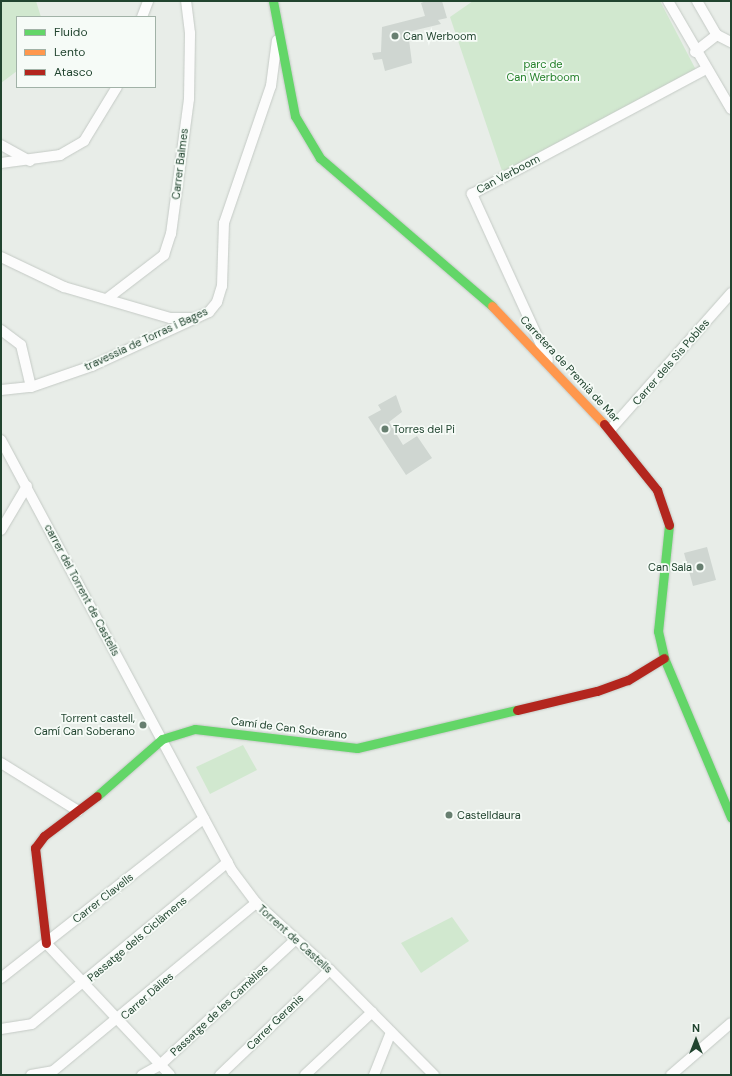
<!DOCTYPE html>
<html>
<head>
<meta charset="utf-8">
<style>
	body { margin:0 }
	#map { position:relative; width:732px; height:1076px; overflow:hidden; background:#e8ede8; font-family:"DM Sans",sans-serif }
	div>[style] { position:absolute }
	.green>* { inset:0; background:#d1e8cf }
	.building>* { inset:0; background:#cfd6d1 }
	.roads { filter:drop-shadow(0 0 1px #c4cac5) drop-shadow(0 0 1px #c4cac5) }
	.street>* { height:10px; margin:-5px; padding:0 5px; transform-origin:5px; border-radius:5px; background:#fcfcfc }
	.fast>* { height:9px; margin:-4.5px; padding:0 4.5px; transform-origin:4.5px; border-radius:4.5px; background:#63d668 }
	.slow>* { height:9px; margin:-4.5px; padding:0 4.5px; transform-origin:4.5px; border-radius:4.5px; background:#ff974d }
	.jam>* { height:9px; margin:-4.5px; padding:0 4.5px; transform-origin:4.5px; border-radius:4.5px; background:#b3261e }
	.dots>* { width:11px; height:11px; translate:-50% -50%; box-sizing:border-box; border:2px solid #f6fbf7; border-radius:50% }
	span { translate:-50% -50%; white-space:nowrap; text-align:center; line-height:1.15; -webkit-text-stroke:3.5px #f6fbf7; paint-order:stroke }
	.poi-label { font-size:11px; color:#21442f }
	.left { translate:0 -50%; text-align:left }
	.right { translate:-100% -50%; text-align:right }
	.park-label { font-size:11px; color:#25812b }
	.street-label { font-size:11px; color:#21442f }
	.frame { position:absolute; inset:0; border:2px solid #21442f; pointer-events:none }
	.legend { position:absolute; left:16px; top:16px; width:140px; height:72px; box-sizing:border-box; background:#f6fbf7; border:1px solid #a1b2a7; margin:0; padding:5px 7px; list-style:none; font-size:12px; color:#21442f }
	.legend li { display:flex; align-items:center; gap:8px; height:20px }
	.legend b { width:20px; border:1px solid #a1b2a7 }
	.north { position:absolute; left:676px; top:1020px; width:40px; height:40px; -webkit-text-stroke:3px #f6fbf7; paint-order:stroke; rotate:0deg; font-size:11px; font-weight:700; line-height:16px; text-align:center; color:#21442f }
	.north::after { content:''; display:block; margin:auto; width:14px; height:18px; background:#21442f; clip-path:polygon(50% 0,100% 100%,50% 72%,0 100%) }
</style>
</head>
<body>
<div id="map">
	<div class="green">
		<i style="clip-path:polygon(1px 1px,36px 1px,41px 17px,17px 17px,17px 71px,1px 83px)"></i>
		<i style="clip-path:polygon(473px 1px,660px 1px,696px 70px,503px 174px,450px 17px)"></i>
		<i style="clip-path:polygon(243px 745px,257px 770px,210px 794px,196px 767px)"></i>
		<i style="clip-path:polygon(452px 917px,469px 941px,421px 973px,401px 943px)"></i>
	</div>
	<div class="building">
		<i style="clip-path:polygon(426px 1px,442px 1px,447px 18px,438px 20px,441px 24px,408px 32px,412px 63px,385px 71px,382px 59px,374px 60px,372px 53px,381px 52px,382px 27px,425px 16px,421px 3px)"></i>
		<i style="clip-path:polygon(396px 395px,402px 412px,389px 422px,403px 445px,417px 436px,432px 458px,406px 475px,368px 417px,381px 410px,378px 405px)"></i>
		<i style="clip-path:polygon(707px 547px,716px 580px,693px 586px,684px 553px)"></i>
	</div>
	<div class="roads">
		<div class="street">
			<i style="left:668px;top:1px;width:125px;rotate:59.7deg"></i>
			<i style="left:697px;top:1px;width:39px;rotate:60deg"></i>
			<i style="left:717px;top:35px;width:16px;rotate:27deg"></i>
			<i style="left:142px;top:17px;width:17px;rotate:-69deg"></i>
			<i style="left:695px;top:52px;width:28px;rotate:-38deg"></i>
			<i style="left:1px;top:145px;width:33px;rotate:29deg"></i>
			<i style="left:1px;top:163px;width:60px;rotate:-7.7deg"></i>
			<i style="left:60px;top:155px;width:28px;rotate:-30deg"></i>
			<i style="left:84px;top:141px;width:63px;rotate:-58.6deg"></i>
			<i style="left:1px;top:257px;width:70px;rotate:25.5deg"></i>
			<i style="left:64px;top:287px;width:110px;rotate:16.3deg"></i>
			<i style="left:170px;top:318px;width:20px"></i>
			<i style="left:108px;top:298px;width:71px;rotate:-37.5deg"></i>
			<i style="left:164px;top:255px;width:22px;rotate:-72deg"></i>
			<i style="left:171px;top:234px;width:136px;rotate:-82.4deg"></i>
			<i style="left:189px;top:99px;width:66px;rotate:-89.1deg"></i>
			<i style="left:190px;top:33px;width:32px;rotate:-97deg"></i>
			<i style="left:1px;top:330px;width:25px;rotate:37deg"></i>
			<i style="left:21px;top:345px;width:43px;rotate:76.6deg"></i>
			<i style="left:548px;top:360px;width:183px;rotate:-114.6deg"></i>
			<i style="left:472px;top:194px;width:265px;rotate:-28.1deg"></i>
			<i style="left:1px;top:390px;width:30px;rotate:-6deg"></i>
			<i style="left:31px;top:387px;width:65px;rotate:-19deg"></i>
			<i style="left:92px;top:366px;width:129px;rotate:-24.8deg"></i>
			<i style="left:209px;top:312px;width:13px;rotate:-51deg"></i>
			<i style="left:217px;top:302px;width:17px;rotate:-73deg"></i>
			<i style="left:222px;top:286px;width:63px;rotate:-88.2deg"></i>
			<i style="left:224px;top:223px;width:145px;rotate:-71.1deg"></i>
			<i style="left:271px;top:86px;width:46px;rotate:-82.6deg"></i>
			<i style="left:610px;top:430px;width:183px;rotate:-48.5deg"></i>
			<i style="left:1px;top:440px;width:490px;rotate:61.8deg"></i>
			<i style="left:233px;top:872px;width:39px;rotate:53deg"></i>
			<i style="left:256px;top:903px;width:100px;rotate:42.2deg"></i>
			<i style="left:330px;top:970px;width:148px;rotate:45.3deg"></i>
			<i style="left:1px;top:530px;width:51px;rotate:-59.4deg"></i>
			<i style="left:1px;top:763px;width:91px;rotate:31.9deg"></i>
			<i style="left:46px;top:943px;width:181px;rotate:46.8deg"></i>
			<i style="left:1px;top:978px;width:258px;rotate:-38.2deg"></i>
			<i style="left:1px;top:1029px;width:31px;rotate:-9deg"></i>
			<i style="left:32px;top:1024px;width:254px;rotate:-39.6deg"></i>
			<i style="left:31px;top:1075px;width:22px;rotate:-10deg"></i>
			<i style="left:53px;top:1071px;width:264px;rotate:-39.6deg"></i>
			<i style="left:142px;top:1075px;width:21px;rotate:-29deg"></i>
			<i style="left:160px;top:1065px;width:183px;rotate:-42.8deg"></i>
			<i style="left:220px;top:1075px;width:152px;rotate:-43.7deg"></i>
			<i style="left:305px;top:1075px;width:92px;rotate:-43.2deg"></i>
			<i style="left:374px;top:1075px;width:46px;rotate:-68.4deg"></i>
			<i style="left:671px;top:1075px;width:79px;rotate:-40.9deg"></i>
		</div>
		<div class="fast">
			<i style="left:273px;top:1px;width:117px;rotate:79.2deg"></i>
			<i style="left:295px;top:116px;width:49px;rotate:59.2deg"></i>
			<i style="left:320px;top:158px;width:227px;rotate:40.7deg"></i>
			<i style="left:669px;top:525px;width:107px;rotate:95.9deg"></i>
			<i style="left:658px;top:631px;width:28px;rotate:77deg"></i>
			<i style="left:664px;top:658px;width:173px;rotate:67.2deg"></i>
			<i style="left:97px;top:796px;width:86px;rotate:-41.2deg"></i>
			<i style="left:162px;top:739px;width:34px;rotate:-17deg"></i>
			<i style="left:195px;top:729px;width:163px;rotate:6.7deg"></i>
			<i style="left:357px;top:748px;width:164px;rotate:-13.4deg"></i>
		</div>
		<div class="slow">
			<i style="left:492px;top:306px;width:163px;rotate:46.5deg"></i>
		</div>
		<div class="jam">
			<i style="left:604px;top:424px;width:85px;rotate:51.2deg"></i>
			<i style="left:657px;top:490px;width:37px;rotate:71deg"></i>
			<i style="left:517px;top:710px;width:82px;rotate:-13.4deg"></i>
			<i style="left:597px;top:691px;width:33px;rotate:-20deg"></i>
			<i style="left:628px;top:680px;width:42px;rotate:-31.4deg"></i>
			<i style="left:46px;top:943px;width:96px;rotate:-96.6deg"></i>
			<i style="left:35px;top:848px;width:15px;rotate:-53deg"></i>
			<i style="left:44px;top:836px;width:66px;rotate:-37deg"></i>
		</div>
	</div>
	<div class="dots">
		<i style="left:395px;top:36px;background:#677f70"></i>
		<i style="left:385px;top:429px;background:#677f70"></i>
		<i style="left:700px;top:567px;background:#677f70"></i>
		<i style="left:143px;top:725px;background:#677f70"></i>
		<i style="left:449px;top:815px;background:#677f70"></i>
	</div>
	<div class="poi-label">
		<span class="left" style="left:403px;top:36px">Can Werboom</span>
		<span class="left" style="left:393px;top:429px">Torres del Pi</span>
		<span class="right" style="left:692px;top:567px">Can Sala</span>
		<span class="right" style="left:135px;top:725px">Torrent castell,<br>Camí Can Soberano</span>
		<span class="left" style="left:457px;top:815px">Castelldaura</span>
	</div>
	<div class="park-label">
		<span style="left:543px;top:71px">parc de<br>Can Werboom</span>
	</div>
	<div class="street-label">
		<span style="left:180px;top:164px;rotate:-83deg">Carrer Balmes</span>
		<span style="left:508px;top:174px;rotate:-28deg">Can Verboom</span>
		<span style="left:146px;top:339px;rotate:-25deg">travessia de Torras i Bages</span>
		<span style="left:671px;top:362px;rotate:-49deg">Carrer dels Sis Pobles</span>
		<span style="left:570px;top:369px;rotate:47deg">Carretera de Premià de Mar</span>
		<span style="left:82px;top:590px;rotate:62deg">carrer del Torrent de Castells</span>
		<span style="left:289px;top:728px;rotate:7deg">Camí de Can Soberano</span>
		<span style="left:103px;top:898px;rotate:-38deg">Carrer Clavells</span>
		<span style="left:137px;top:939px;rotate:-40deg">Passatge dels Ciclàmens</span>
		<span style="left:295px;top:939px;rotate:42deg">Torrent de Castells</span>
		<span style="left:147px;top:996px;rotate:-41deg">Carrer Dàlies</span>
		<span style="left:219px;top:1010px;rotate:-43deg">Passatge de les Camèlies</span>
		<span style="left:275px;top:1022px;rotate:-44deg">Carrer Geranis</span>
	</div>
	<div class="frame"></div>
	<ul class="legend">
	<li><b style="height:5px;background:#63d668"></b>Fluido</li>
	<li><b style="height:5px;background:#ff974d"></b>Lento</li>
	<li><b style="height:5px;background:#b3261e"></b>Atasco</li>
	</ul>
	<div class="north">N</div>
</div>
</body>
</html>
